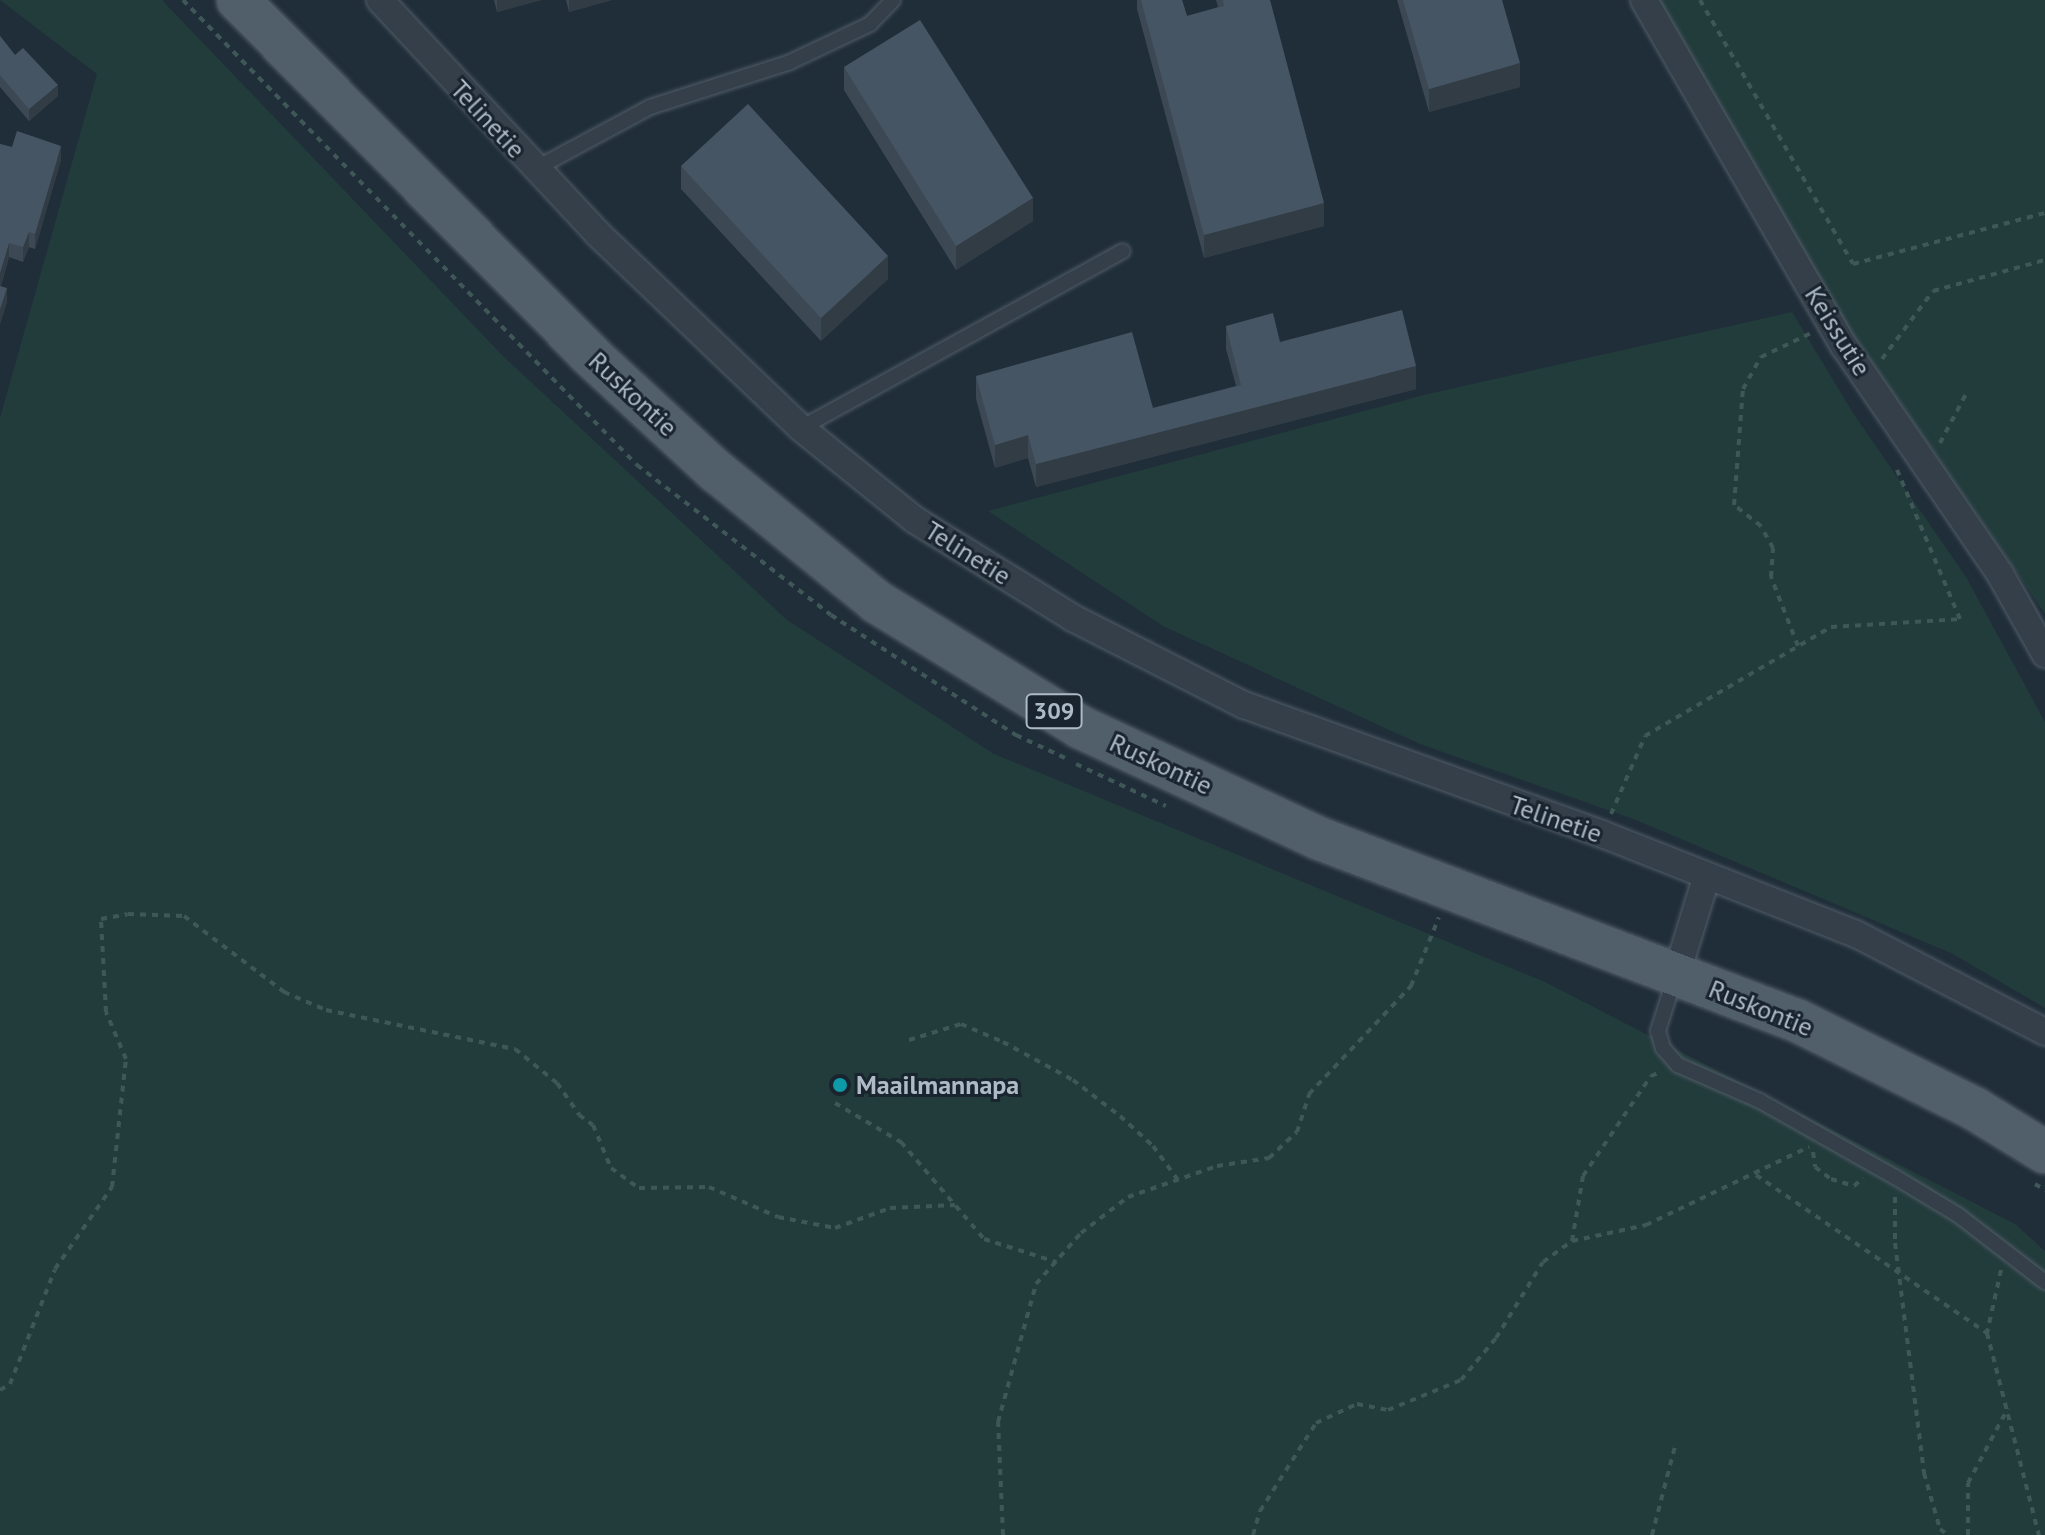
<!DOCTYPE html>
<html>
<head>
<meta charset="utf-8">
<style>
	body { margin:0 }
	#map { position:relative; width:2045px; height:1535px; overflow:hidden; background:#202e3a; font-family:"PT Sans",sans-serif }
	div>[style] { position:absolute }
	.green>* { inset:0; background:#223b3b }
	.path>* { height:4px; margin-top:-2px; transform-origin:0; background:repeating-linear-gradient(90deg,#405757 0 6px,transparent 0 12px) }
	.roads { filter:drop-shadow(0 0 2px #515d67) drop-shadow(0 0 2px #515d67) }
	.lane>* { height:14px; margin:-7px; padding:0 7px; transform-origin:7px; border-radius:7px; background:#343f4a }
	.street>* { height:26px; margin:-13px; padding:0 13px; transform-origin:13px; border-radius:13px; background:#343f4a }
	.primary>* { height:42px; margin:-21px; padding:0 21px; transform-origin:21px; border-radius:21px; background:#515f6a }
	.wall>* { inset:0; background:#3c4955 }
	.shaded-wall>* { inset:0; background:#313c45 }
	.building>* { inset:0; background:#465563 }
	.dots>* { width:22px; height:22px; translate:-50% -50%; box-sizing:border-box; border:4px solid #19242e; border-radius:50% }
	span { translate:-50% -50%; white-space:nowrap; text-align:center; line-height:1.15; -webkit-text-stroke:6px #19242e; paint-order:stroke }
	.shield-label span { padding:2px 6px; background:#19242e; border:2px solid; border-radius:6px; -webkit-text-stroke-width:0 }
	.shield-label { font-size:24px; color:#aebac6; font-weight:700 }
	.street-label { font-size:26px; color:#aebac6 }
	.poi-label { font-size:26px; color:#aebac6; font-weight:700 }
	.left { translate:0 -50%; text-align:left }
</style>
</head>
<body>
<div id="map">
	<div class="green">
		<i style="clip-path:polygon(0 0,162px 0,503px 356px,787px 620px,994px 754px,1545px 982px,2015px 1224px,2045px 1251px,2045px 1535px,0 1535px,0 418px,97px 74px)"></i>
		<i style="clip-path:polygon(1659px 0,2045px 0,2045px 614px,1847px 326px)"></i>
		<i style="clip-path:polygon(1792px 312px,1853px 413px,1966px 577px,2045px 722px,2045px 1008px,1953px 954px,1636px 820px,1420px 744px,1163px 626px,988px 511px,1428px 394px)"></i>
	</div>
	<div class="path">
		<i style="left:183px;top:0;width:650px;rotate:45.69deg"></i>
		<i style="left:637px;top:465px;width:245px;rotate:37.7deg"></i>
		<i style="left:831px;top:615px;width:221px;rotate:33deg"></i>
		<i style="left:1016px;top:735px;width:54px;rotate:25.1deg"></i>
		<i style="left:1700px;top:0;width:305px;rotate:59.9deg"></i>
		<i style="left:1853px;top:264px;width:199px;rotate:-14.9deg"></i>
		<i style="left:1882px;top:359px;width:85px;rotate:-53.1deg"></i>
		<i style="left:1933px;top:291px;width:116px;rotate:-15.5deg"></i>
		<i style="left:1940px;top:443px;width:58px;rotate:-62.1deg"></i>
		<i style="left:1798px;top:646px;width:74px;rotate:-111.4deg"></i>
		<i style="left:1771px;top:577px;width:29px;rotate:-86deg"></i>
		<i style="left:1773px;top:548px;width:25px;rotate:-119deg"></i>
		<i style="left:1761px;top:526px;width:34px;rotate:-142deg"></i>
		<i style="left:1734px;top:505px;width:116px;rotate:-85.6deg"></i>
		<i style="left:1743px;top:389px;width:37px;rotate:-61deg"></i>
		<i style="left:1761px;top:357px;width:55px;rotate:-25.6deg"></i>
		<i style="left:1076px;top:764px;width:99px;rotate:25deg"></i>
		<i style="left:1611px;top:814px;width:85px;rotate:-66.4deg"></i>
		<i style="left:1645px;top:736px;width:216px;rotate:-30.4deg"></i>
		<i style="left:1831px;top:627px;width:129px;rotate:-3.5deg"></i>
		<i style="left:1960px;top:619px;width:162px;rotate:-112.9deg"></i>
		<i style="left:909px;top:1040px;width:54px;rotate:-17.1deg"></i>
		<i style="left:961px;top:1024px;width:46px;rotate:23.2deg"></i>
		<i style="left:1003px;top:1042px;width:80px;rotate:28.5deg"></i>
		<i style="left:1073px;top:1080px;width:59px;rotate:37.5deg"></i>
		<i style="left:1120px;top:1116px;width:45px;rotate:42.3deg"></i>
		<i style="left:1153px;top:1146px;width:42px;rotate:53.7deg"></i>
		<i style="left:835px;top:1103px;width:77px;rotate:30.6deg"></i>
		<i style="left:901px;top:1142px;width:128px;rotate:49.4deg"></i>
		<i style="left:984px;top:1239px;width:76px;rotate:17.7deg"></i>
		<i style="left:1813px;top:1152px;width:15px;rotate:82deg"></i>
		<i style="left:1815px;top:1167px;width:20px;rotate:37deg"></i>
		<i style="left:1831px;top:1179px;width:24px;rotate:17deg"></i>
		<i style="left:1854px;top:1186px;width:12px;rotate:-42deg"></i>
		<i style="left:1756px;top:1175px;width:280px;rotate:34.4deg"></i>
		<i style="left:2035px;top:1184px;width:12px;rotate:31deg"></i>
		<i style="left:1895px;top:1197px;width:46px;rotate:90deg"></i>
		<i style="left:1895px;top:1243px;width:232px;rotate:82.8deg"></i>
		<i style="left:1924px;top:1473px;width:58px;rotate:74.1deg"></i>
		<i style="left:1940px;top:1529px;width:10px;rotate:37deg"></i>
		<i style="left:1572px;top:1241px;width:66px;rotate:-80.4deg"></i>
		<i style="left:1583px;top:1176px;width:121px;rotate:-55.8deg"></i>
		<i style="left:1651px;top:1076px;width:11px;rotate:-22deg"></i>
		<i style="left:2001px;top:1270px;width:65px;rotate:102.5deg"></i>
		<i style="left:1987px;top:1333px;width:209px;rotate:75.6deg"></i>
		<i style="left:0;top:1390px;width:12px;rotate:-31deg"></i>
		<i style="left:10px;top:1384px;width:123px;rotate:-68.6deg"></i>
		<i style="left:55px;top:1269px;width:100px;rotate:-55.2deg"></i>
		<i style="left:112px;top:1187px;width:129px;rotate:-83.8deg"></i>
		<i style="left:126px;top:1059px;width:51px;rotate:-113.1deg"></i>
		<i style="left:106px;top:1012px;width:93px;rotate:-93.1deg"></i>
		<i style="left:101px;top:919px;width:27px;rotate:-10deg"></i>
		<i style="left:128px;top:914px;width:56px;rotate:2deg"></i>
		<i style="left:184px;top:916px;width:126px;rotate:37.2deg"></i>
		<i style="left:284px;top:992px;width:46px;rotate:23.2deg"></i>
		<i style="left:326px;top:1010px;width:193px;rotate:11.7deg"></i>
		<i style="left:515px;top:1049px;width:54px;rotate:39deg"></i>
		<i style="left:557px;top:1083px;width:39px;rotate:55deg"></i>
		<i style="left:579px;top:1115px;width:17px;rotate:36deg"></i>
		<i style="left:593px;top:1125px;width:47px;rotate:67.3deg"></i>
		<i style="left:611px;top:1168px;width:34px;rotate:36deg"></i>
		<i style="left:639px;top:1188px;width:70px;rotate:-0.8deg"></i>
		<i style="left:709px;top:1187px;width:75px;rotate:23.5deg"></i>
		<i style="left:778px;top:1217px;width:58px;rotate:10.9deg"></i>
		<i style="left:835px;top:1228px;width:59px;rotate:-20deg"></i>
		<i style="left:890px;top:1208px;width:65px;rotate:-2.6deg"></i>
		<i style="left:1003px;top:1535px;width:113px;rotate:-92.5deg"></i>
		<i style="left:998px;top:1422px;width:143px;rotate:-74.6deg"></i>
		<i style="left:1036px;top:1284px;width:68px;rotate:-48.6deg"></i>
		<i style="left:1081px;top:1233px;width:59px;rotate:-37.5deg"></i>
		<i style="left:1128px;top:1197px;width:94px;rotate:-19.2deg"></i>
		<i style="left:1217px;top:1166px;width:53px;rotate:-8.7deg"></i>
		<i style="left:1269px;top:1158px;width:38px;rotate:-43deg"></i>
		<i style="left:1297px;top:1132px;width:40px;rotate:-72deg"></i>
		<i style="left:1309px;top:1094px;width:149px;rotate:-46.6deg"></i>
		<i style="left:1411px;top:986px;width:74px;rotate:-67.9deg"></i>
		<i style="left:1253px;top:1535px;width:25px;rotate:-74deg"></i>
		<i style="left:1260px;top:1511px;width:104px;rotate:-57.5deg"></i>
		<i style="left:1316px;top:1423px;width:45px;rotate:-24.9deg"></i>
		<i style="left:1357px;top:1404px;width:32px;rotate:11deg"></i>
		<i style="left:1388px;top:1410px;width:79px;rotate:-22.3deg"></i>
		<i style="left:1461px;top:1380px;width:55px;rotate:-50.2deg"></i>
		<i style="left:1496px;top:1338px;width:89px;rotate:-58.3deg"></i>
		<i style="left:1543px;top:1262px;width:36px;rotate:-36deg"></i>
		<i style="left:1572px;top:1241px;width:76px;rotate:-12.2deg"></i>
		<i style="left:1646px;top:1225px;width:181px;rotate:-25.6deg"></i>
		<i style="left:1652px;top:1535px;width:92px;rotate:-75.5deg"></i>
		<i style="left:1968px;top:1535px;width:52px;rotate:-90deg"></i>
		<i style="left:1968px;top:1483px;width:85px;rotate:-61.9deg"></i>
	</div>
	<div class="roads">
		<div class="lane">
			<i style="left:535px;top:169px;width:131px;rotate:-28.3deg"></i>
			<i style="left:650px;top:107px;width:145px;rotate:-17.7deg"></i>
			<i style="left:788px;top:63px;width:91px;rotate:-25.4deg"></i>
			<i style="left:870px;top:24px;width:33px;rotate:-46deg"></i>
			<i style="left:801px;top:428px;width:367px;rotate:-28.8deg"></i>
			<i style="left:1675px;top:977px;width:57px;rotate:107.5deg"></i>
			<i style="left:1658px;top:1031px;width:18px;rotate:74deg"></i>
			<i style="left:1663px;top:1048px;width:23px;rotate:49deg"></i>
			<i style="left:1678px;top:1065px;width:90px;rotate:23.7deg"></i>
			<i style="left:1760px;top:1101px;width:155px;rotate:29.4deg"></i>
			<i style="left:1895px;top:1177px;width:74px;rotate:31.1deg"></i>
			<i style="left:1958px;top:1215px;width:110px;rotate:37.6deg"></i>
		</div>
		<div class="street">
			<i style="left:380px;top:0;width:318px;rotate:47deg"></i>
			<i style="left:597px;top:233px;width:282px;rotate:43.7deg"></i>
			<i style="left:801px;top:428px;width:146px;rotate:38.9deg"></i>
			<i style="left:915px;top:520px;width:186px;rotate:31.8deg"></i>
			<i style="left:1073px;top:618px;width:192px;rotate:27deg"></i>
			<i style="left:1244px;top:705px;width:381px;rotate:19.8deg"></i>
			<i style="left:1602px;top:834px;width:273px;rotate:21.5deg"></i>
			<i style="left:1856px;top:934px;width:213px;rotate:27.4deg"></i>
			<i style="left:1644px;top:0;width:400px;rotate:60deg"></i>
			<i style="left:1844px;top:346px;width:276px;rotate:55.6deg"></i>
			<i style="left:2000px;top:574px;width:92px;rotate:60.6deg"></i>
			<i style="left:1677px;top:973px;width:99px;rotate:-73deg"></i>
		</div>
		<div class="primary">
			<i style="left:238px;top:0;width:499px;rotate:45.2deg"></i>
			<i style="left:589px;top:354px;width:173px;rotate:42.7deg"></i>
			<i style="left:716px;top:471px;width:208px;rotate:39.1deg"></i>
			<i style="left:877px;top:602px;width:238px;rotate:31.6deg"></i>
			<i style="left:1080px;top:727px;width:263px;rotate:25deg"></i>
			<i style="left:1318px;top:838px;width:514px;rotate:20.87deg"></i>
			<i style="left:1798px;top:1021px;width:198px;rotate:26.4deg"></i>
			<i style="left:1975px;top:1109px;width:82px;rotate:31.6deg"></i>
		</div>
	</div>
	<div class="wall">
		<i style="clip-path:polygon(494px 0,541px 0,497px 12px)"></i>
		<i style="clip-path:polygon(566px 0,612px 0,569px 12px)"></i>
		<i style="clip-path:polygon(1137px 0,1182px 0,1187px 16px,1218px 7px,1216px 0,1270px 0,1324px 226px,1204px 258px,1137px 9px)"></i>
		<i style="clip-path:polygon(1397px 0,1502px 0,1520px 87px,1429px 112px)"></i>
		<i style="clip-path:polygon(0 36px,15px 55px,58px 96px,29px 121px,0 87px)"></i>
		<i style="clip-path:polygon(844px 67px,1033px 221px,956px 270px,844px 90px)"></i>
		<i style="clip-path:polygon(0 144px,61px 160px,35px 249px,29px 247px,23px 262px,9px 257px,1px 286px,7px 302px,0 324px)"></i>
		<i style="clip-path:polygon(681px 166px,888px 279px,821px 341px,681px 189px)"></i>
		<i style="clip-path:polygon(1226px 326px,1280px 342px,1416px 389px,1036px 487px,1028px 458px,995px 468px,976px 399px,976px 376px,1153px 408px,1236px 386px,1226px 349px)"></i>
	</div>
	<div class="shaded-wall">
		<i style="clip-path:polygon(497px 0,541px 0,497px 12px)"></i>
		<i style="clip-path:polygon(569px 0,612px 0,569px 12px)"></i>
		<i style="clip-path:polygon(1520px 63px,1520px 87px,1429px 112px,1429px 89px)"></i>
		<i style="clip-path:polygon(58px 85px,58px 96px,29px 121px,29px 109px)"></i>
		<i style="clip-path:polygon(61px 146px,61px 160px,35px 249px,35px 234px)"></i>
		<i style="clip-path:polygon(1033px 198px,1033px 221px,956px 270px,956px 246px)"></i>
		<i style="clip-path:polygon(1324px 203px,1324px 226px,1204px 258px,1204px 235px)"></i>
		<i style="clip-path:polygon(29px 232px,29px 247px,23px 262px,23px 247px)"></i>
		<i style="clip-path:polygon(9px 243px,9px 257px,0 288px,0 273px)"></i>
		<i style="clip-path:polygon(888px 256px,888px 279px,821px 341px,821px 318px)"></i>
		<i style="clip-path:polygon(7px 288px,7px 302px,0 324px,0 309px)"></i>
		<i style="clip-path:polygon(1416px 366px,1416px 389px,1036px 487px,1036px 464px)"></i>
		<i style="clip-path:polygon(1028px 435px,1028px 458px,995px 468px,995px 445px)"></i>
	</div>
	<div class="building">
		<i style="clip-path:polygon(1141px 0,1182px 0,1187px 16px,1224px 6px,1223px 0,1270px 0,1324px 203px,1204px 235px)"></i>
		<i style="clip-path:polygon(1403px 0,1502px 0,1520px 63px,1429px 89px)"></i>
		<i style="clip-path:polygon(920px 20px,1033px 198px,956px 246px,844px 67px)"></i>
		<i style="clip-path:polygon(0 36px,15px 55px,23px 48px,58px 85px,29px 109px,0 75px)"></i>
		<i style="clip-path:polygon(748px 104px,888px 256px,821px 318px,681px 166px)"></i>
		<i style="clip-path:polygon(17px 131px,61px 146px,35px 234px,29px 232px,23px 247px,9px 243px,0 273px,0 144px,12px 147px)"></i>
		<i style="clip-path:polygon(0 286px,7px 288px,0 309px)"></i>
		<i style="clip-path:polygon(1402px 310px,1416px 366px,1036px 464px,1028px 435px,995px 445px,976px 376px,1132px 332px,1153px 408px,1241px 385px,1226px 326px,1273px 313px,1280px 342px)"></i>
	</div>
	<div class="dots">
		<i style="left:840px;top:1085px;background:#0f9aa8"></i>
	</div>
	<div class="shield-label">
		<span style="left:1054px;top:711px">309</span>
	</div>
	<div class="street-label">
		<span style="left:488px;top:119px;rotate:47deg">Telinetie</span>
		<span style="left:1838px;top:331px;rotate:58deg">Keissutie</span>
		<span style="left:633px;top:394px;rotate:43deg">Ruskontie</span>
		<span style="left:968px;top:553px;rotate:32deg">Telinetie</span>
		<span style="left:1161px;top:764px;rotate:25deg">Ruskontie</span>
		<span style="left:1556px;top:819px;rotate:19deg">Telinetie</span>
		<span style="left:1761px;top:1008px;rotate:22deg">Ruskontie</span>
	</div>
	<div class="poi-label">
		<span class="left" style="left:856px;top:1085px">Maailmannapa</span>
	</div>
</div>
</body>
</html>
